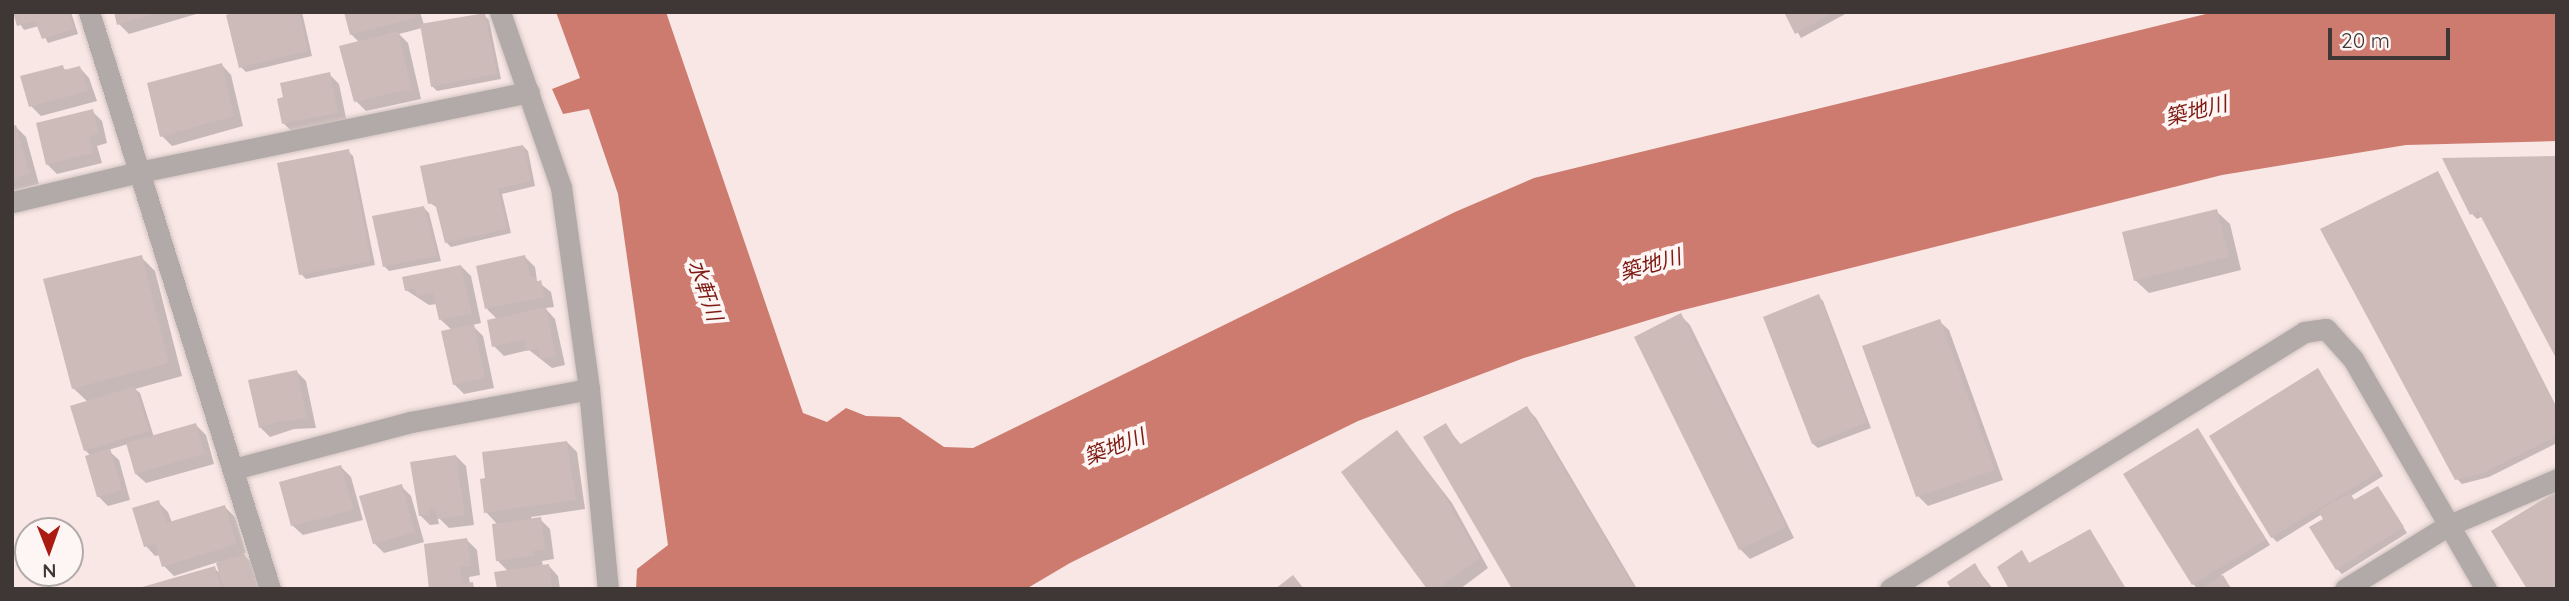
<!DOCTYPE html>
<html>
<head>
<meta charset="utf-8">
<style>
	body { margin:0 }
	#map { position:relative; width:2569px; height:601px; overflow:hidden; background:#f8e7e4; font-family:Quicksand,"Noto Sans JP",sans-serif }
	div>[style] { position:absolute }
	.water>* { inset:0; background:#ce7b6f }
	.shadow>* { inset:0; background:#0003 }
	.building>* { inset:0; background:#ccbbb8 }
	.roads { filter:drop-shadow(0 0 2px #d3c4c1) drop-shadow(0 0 2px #d3c4c1) }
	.minor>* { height:21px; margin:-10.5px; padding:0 10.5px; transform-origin:10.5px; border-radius:10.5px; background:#b1aaa8 }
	span { translate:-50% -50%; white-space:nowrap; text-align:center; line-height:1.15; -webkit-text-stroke:7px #fef6f5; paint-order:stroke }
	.water-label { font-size:21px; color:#7d1a12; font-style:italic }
	.frame { position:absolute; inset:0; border:14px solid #3e3736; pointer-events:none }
	.north { position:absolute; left:14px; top:517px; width:70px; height:70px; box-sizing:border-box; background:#fef6f5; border:2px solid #b1aaa9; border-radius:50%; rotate:179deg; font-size:19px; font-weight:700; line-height:28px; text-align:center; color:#3e3736 }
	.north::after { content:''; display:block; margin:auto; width:24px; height:32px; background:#ab1b12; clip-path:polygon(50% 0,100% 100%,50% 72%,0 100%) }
	.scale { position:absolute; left:2328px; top:28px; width:122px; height:32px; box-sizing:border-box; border:4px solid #3e3736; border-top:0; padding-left:9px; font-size:21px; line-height:24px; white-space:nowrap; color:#3e3736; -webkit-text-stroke:5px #fef6f5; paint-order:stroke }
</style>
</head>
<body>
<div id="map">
	<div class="water">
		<i style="clip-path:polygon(556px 12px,666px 12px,803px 413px,827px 422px,846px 408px,866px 416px,900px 417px,944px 447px,973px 448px,1455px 212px,1534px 178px,2214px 12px,2557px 12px,2557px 141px,2406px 145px,2222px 175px,1675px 312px,1524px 358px,1358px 421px,1070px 563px,1026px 589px,636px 589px,637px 569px,668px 545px,618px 194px,589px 109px,563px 114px,552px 89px,580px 78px)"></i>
	</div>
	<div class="shadow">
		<i style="clip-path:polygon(12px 12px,71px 12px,78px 34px,48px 43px,39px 26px,24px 30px)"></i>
		<i style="clip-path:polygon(116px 12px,203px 12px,129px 34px,119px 24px)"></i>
		<i style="clip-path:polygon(242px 12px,302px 12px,312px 56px,246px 72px,241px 67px)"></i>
		<i style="clip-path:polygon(346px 12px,420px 12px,424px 25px,484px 15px,489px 20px,501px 79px,437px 91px,432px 86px,422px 28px,399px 34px,408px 43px,421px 99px,366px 111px,356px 101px,360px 43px,351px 34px)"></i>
		<i style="clip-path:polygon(1786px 12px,1849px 12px,1801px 38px)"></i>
		<i style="clip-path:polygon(222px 65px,231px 75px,243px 126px,172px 146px,162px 136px)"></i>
		<i style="clip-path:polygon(62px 67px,67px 71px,80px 68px,89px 78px,97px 101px,41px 116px,31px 106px)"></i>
		<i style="clip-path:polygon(329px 74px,339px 84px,347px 123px,294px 133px,284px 124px)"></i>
		<i style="clip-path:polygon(92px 111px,102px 121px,107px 143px,97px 146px,102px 163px,57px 174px,47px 164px)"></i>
		<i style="clip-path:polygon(16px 127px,26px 137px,39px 184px,12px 191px,12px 128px)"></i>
		<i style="clip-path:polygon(523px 146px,528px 151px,535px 186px,502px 194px,511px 233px,451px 247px,446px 242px,438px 208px,430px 203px)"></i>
		<i style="clip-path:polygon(348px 151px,353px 156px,375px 265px,306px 279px,301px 274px)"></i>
		<i style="clip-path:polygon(2557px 159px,2483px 216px,2477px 219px,2472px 214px)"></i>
		<i style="clip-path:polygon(2438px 173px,2557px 408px,2557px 443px,2489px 477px,2462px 484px,2457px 479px)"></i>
		<i style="clip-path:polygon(424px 208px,429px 213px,441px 261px,389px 271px,384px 266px)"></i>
		<i style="clip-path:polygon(2216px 211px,2230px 224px,2241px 270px,2149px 293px,2135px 280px)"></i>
		<i style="clip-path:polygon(141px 257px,155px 271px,182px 376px,135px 389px,140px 393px,154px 437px,196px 425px,206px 435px,214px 464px,146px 483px,136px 474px,128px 444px,108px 450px,119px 460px,130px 500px,108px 506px,98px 496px,91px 456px,85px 450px,88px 402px,73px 388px)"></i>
		<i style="clip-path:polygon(525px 257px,535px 267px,537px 281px,551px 292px,554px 307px,545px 308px,555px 319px,565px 365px,552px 368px,529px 350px,504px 356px,494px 346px,497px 319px,487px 309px)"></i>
		<i style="clip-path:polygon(461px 266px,471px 276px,481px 323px,472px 325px,483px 336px,494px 388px,464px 394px,454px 384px,452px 330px,441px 320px,437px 304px,429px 305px,406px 290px)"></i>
		<i style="clip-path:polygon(1818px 296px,1823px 301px,1871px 428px,1818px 448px,1813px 444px)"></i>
		<i style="clip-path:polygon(1680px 315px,1690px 325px,1794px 538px,1750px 559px,1740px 549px)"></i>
		<i style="clip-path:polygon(1939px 321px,1949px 330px,2003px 480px,1928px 506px,1918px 496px,1864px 347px)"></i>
		<i style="clip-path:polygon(2318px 370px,2383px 476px,2351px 496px,2356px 501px,2378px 488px,2407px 533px,2342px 574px,2337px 569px,2322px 514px,2277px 542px,2272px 537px)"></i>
		<i style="clip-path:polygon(296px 371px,306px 381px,316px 428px,294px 429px,270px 437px,260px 427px)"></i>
		<i style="clip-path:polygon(1527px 408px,1536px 418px,1637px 589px,1514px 589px,1445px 425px,1462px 446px)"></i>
		<i style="clip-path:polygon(2197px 430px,2270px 545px,2221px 575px,2232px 589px,2198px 589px,2193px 584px)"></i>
		<i style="clip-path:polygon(1397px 432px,1452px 503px,1488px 568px,1460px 589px,1429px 589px)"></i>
		<i style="clip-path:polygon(567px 442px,577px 452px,585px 509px,531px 517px,532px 520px,540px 519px,550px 529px,554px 559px,542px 561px,543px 567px,549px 566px,558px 576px,560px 589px,498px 589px,509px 572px,497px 560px,498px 525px,486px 512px)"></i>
		<i style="clip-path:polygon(456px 456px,466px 466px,474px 525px,449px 528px,437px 516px,439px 524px,430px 525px,420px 515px)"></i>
		<i style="clip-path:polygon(341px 467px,351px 477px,363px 520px,303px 535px,293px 526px,281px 483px)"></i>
		<i style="clip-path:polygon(401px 486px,411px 496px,424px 542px,384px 553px,374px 543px)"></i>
		<i style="clip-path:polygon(158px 502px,168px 512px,172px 523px,225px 507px,235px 517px,246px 553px,243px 554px,255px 566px,262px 589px,143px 589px,214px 568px,222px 575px,218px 562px,174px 576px,164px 566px,160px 555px,155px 556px,146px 546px)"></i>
		<i style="clip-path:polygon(2090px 531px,2126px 589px,2011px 589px,2022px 553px,2030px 564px)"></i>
		<i style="clip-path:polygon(467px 540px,477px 550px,480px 575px,469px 577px,470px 584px,477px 589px,431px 589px)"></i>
		<i style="clip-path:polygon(1975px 566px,1993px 589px,1953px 589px)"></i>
	</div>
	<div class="building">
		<i style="clip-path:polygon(13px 12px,69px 12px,74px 29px,42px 39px,35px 21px,17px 26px)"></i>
		<i style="clip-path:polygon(114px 12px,157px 12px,158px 13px,117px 25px)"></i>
		<i style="clip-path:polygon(235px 12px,299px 12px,308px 51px,239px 68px,226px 15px)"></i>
		<i style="clip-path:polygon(344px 12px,414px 12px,416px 18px,350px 35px)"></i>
		<i style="clip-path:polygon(1784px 12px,1835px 12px,1795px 34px)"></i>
		<i style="clip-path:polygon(485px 13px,497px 74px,431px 87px,420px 24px)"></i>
		<i style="clip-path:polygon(398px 31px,412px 89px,354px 102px,339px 46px)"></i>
		<i style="clip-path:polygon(222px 63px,234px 116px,160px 137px,147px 83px)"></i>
		<i style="clip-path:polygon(63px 65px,64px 70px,80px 66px,88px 91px,29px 107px,20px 76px)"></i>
		<i style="clip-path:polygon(330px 72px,338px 113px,282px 124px,277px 99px,283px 97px,280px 83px)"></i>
		<i style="clip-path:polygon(93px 109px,99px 133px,89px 137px,93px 153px,46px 165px,36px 123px)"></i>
		<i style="clip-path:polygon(16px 125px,30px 174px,12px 179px,12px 126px)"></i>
		<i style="clip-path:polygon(523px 145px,531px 181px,498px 189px,507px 229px,445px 243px,435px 203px,428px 204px,420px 166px)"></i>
		<i style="clip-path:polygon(349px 149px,371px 261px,299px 275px,277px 163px)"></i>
		<i style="clip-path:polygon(2557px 156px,2557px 360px,2478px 211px,2470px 215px,2442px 158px)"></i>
		<i style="clip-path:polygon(2438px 171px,2557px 410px,2557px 436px,2483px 473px,2455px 480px,2320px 229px)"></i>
		<i style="clip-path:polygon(424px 206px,437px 256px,383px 267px,372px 216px)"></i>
		<i style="clip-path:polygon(2217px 209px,2229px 257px,2134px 281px,2122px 232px)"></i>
		<i style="clip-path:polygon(142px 255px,169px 363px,72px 389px,43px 279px)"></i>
		<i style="clip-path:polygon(525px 255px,530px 277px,535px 276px,536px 282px,541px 280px,545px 297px,485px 309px,476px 266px)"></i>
		<i style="clip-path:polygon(461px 265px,472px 314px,439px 320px,433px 293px,417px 296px,415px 288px,405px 291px,402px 277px)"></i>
		<i style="clip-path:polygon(1819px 294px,1867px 423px,1812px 444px,1763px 317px)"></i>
		<i style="clip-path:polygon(546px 307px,556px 356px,540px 359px,538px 348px,527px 351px,524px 340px,492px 347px,487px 320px)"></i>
		<i style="clip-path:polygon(1681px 313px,1786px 527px,1739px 550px,1634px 337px)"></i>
		<i style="clip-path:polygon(1940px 319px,1995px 470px,1916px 497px,1862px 346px)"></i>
		<i style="clip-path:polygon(474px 324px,485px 378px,453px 385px,441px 331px)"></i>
		<i style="clip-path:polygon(2318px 368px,2380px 471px,2271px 538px,2209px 436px)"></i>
		<i style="clip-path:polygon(297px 370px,307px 418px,285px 422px,284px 420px,259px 428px,248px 380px)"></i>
		<i style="clip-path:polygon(135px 386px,149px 431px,84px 451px,70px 406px)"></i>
		<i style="clip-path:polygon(1527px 406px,1635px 589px,1512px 589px,1423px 437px,1446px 423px,1459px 445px)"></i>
		<i style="clip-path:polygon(196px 423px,205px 454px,135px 474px,126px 443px)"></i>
		<i style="clip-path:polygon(2198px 428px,2266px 540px,2192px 585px,2123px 474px)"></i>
		<i style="clip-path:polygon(1397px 430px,1442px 491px,1480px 558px,1438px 589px,1427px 589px,1341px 472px)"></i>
		<i style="clip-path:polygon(567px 441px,576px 500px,484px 513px,480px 479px,485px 478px,482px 452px)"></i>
		<i style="clip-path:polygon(110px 448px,122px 490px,97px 497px,85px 456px)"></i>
		<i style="clip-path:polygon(456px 455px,465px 515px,437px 519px,435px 508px,429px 509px,430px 515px,419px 516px,410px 462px)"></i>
		<i style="clip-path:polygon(341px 465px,354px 510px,291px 526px,279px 482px)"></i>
		<i style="clip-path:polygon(402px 484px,415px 532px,373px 544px,359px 496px)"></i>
		<i style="clip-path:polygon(2378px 486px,2404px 527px,2336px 570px,2309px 527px,2323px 519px,2318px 511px,2350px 493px,2354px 500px)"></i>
		<i style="clip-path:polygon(2557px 491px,2557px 589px,2527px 589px,2491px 531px)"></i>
		<i style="clip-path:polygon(159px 500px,166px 523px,225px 505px,237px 544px,162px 567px,155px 544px,144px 547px,132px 508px)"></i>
		<i style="clip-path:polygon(541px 517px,545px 550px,533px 551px,534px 556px,496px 561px,492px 524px)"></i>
		<i style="clip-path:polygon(2090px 529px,2126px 589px,2009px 589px,1997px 567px,2022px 550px,2029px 563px)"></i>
		<i style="clip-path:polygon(467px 538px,471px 566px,460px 567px,462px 584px,473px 582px,474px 589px,429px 589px,424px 544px)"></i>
		<i style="clip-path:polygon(245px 554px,256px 589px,224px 589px,216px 563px)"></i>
		<i style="clip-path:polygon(1975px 563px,1990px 589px,1951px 589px,1947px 582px)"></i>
		<i style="clip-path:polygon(549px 564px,552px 587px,497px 589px,494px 572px)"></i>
		<i style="clip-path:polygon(215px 566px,221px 589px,139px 589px,139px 588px)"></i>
		<i style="clip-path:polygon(1293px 575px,1304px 589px,1275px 589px)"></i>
		<i style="clip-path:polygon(2223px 575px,2231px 589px,2200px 589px)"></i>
	</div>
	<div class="roads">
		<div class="minor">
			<i style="left:89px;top:12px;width:605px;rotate:72.58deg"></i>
			<i style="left:500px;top:12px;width:185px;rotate:70.8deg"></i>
			<i style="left:561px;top:187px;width:204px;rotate:82.1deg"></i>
			<i style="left:589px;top:389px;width:201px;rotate:84.6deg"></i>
			<i style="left:12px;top:202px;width:130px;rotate:-13.3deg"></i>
			<i style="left:139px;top:172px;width:398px;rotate:-11.6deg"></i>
			<i style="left:234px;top:469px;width:183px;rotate:-14.9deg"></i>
			<i style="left:411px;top:422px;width:181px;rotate:-10.5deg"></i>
			<i style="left:1890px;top:589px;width:487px;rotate:-31.8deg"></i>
			<i style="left:2304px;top:332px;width:22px;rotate:-8deg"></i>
			<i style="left:2326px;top:329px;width:40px;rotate:48deg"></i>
			<i style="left:2353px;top:359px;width:266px;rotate:60deg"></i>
			<i style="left:2345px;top:589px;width:120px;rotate:-31.7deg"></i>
			<i style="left:2447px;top:526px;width:120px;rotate:-23.1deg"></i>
		</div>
	</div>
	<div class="water-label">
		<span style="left:2196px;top:110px;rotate:-14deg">築地川</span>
		<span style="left:1650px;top:264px;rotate:-16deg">築地川</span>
		<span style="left:706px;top:290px;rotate:71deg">水軒川</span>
		<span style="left:1114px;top:446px;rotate:-21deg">築地川</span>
	</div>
	<div class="frame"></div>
	<div class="north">N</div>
	<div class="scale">20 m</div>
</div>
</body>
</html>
